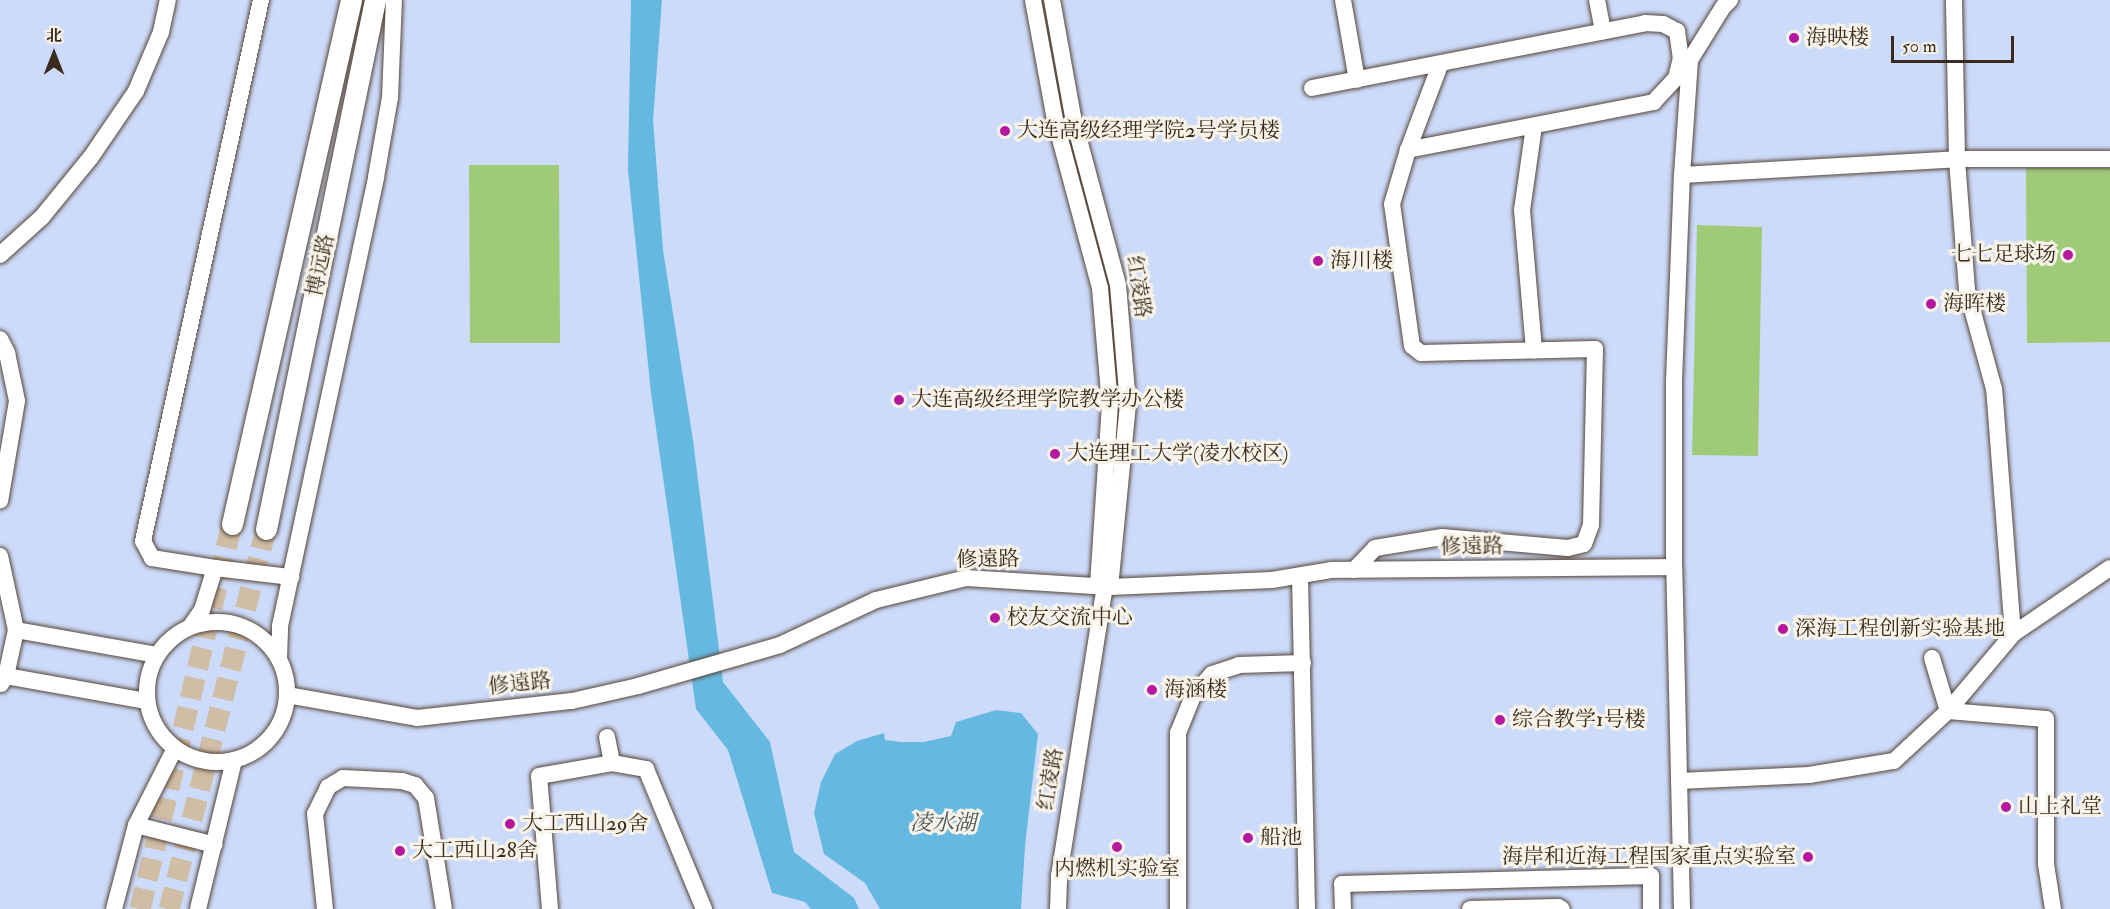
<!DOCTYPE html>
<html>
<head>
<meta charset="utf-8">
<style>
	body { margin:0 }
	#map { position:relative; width:2110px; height:909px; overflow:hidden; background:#f4e2c8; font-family:"IM FELL Double Pica","Noto Serif SC",serif }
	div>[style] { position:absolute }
	.built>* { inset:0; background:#cddbfa }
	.green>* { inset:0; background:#9fcb79 }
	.water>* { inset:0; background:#65b9e1 }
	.major-tunnel>* { height:21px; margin-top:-10.5px; transform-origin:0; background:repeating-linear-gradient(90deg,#cfbda6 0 21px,transparent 0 31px) }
	.roads { filter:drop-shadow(0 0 2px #574638) drop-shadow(0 0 2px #574638) }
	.minor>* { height:16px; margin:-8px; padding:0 8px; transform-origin:8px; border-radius:8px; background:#fff }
	.minor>.ring { margin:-8px; padding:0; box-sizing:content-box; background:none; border:16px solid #fff; border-radius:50% }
	.major>* { height:21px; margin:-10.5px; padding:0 10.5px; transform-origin:10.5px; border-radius:10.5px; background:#fff }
	.dots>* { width:16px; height:16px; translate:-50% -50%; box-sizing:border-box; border:3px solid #f7f3e8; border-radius:50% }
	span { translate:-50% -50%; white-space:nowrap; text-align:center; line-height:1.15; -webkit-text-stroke:6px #f7f3e8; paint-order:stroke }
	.poi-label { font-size:21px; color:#3b2a1e }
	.left { translate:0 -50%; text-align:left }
	.right { translate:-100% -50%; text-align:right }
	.street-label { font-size:21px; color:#3b2a1e }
	.water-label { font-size:22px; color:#485558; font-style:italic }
	.north { position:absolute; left:24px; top:24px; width:60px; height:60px; -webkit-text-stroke:4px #f7f3e8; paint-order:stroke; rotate:0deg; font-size:16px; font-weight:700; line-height:24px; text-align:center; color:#3b2a1e }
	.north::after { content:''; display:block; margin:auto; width:21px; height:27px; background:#3b2a1e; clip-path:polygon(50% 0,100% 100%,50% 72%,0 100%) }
	.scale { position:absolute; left:1891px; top:36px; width:123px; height:27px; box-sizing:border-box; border:3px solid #3b2a1e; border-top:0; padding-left:8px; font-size:18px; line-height:21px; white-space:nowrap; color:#3b2a1e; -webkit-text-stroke:4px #f7f3e8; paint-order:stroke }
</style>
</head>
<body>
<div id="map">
	<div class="built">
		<i style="clip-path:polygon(0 0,2110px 0,2110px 909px,0 909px)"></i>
	</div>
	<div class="green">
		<i style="clip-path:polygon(469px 165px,559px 165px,560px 343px,470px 343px)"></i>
		<i style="clip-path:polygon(2026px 168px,2110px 168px,2110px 342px,2027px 343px)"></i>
		<i style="clip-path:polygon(1697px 225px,1762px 227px,1758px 456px,1692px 455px)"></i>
	</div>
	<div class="water">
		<i style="clip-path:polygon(631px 0,662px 0,653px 120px,663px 250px,693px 440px,723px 682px,770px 742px,794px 852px,854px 898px,859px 909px,811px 909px,805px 902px,772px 893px,728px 750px,696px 709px,651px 393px,628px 170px)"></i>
		<i style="clip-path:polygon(996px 710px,1021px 713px,1038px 734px,1025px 846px,1021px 909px,880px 909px,865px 883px,824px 854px,814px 813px,821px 782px,835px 754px,857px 741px,884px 733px,885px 740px,901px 742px,924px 742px,951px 736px,956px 722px)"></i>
	</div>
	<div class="major-tunnel">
		<i style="left:140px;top:909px;width:396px;rotate:-76.6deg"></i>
		<i style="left:169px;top:909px;width:392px;rotate:-75.7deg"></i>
	</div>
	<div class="roads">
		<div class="minor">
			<i style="left:1033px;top:0;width:122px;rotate:79.6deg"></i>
			<i style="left:1055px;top:120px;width:174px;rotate:75deg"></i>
			<i style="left:1100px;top:288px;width:116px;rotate:85.1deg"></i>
			<i style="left:1110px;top:404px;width:181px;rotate:93.8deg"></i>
			<i style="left:1052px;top:0;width:119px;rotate:79.8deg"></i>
			<i style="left:1073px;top:117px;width:174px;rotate:75deg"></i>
			<i style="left:1118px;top:285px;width:119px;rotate:85.2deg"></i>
			<i style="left:1128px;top:404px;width:184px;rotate:95.6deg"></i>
			<i style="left:1343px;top:0;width:81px;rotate:80.1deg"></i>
			<i style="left:1597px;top:0;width:32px;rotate:79deg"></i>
			<i style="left:1312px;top:88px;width:339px;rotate:-11deg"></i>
			<i style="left:1645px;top:23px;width:18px;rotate:3deg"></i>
			<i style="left:1663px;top:24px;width:16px;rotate:27deg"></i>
			<i style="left:1677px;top:31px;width:27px;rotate:82deg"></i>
			<i style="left:1681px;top:58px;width:21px;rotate:104deg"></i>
			<i style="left:1676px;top:78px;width:33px;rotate:133deg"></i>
			<i style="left:1654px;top:102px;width:251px;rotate:169deg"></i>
			<i style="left:1534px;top:126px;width:85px;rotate:98.1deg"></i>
			<i style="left:1522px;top:210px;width:141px;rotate:85.1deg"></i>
			<i style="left:1682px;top:175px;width:275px;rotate:-3.3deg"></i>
			<i style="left:1957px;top:159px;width:153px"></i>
			<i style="left:0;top:255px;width:57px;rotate:-42.1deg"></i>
			<i style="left:42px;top:217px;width:77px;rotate:-50.8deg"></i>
			<i style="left:91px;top:157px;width:80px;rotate:-55.7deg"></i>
			<i style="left:136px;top:91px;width:64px;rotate:-67deg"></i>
			<i style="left:161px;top:32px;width:33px;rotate:-78deg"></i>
			<i style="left:0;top:339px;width:16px;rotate:63deg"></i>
			<i style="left:7px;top:353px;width:49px;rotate:78.2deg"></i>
			<i style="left:17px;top:401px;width:101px;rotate:99.6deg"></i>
			<i style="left:0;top:556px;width:76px;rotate:77.8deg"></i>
			<i style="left:16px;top:630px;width:143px;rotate:10.1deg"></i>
			<i style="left:215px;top:568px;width:77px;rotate:6.8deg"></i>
			<i style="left:1354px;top:570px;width:30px;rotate:-46deg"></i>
			<i style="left:1375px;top:548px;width:68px;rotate:-9.3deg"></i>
			<i style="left:1442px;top:537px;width:126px;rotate:5deg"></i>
			<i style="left:1568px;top:548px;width:16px;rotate:-14deg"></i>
			<i style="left:1584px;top:544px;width:20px;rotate:-70deg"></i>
			<i style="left:1591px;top:525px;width:176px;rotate:-88.7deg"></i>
			<i style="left:1595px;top:349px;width:174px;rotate:178.7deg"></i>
			<i style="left:1421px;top:353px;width:11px;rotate:-142deg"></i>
			<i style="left:1412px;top:346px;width:143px;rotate:-98deg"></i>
			<i style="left:1392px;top:204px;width:56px;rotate:-73.5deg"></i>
			<i style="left:1408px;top:150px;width:91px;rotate:-69.4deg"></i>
			<i style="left:1300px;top:576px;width:333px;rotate:88.8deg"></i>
			<i class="ring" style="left:147px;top:622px;width:124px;height:124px"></i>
			<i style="left:190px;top:627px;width:21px;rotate:-55deg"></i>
			<i style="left:202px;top:610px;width:44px;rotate:-72.8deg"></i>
			<i style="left:215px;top:568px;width:64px;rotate:-171deg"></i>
			<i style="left:152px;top:558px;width:19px;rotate:-118deg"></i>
			<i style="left:143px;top:541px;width:554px;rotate:-77.7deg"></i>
			<i style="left:2013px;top:634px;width:117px;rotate:-34.2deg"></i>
			<i style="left:1932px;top:658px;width:55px;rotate:73.2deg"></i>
			<i style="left:1948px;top:711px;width:98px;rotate:4.7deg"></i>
			<i style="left:2046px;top:719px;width:145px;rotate:90deg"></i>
			<i style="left:2046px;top:864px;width:46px;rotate:81.2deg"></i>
			<i style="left:279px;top:659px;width:33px;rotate:-88deg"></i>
			<i style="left:280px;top:626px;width:459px;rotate:-77.9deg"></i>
			<i style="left:376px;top:177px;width:80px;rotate:-80deg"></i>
			<i style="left:390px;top:98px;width:98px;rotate:-87.7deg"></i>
			<i style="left:6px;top:676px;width:143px;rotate:10.1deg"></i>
			<i style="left:1px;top:684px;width:9px;rotate:-58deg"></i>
			<i style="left:6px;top:676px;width:47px;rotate:-77.7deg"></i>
			<i style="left:287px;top:695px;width:132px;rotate:10deg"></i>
			<i style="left:417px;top:718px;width:156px;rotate:-6.3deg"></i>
			<i style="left:572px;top:701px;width:68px;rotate:-12.8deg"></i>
			<i style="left:638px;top:686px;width:148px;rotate:-16.1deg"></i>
			<i style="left:780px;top:645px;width:106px;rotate:-25.1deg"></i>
			<i style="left:876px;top:600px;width:93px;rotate:-13.7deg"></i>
			<i style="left:966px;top:578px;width:144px;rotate:3.6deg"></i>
			<i style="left:1110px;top:587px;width:162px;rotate:-2.5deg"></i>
			<i style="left:1272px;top:580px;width:61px;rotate:-9.5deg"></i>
			<i style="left:1332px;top:570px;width:342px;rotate:-0.5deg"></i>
			<i style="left:607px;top:737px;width:26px;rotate:79deg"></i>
			<i style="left:612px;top:763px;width:35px;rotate:10deg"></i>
			<i style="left:646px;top:769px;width:152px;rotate:67.5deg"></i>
			<i style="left:1679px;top:781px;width:130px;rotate:-2.6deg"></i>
			<i style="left:1809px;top:775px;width:86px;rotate:-9.4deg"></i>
			<i style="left:1894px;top:761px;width:74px;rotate:-42.8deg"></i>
			<i style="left:1948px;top:711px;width:101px;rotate:-49.8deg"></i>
			<i style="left:2013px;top:634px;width:246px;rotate:-94.4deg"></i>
			<i style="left:1994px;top:389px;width:103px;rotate:-105.3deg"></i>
			<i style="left:1967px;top:290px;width:131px;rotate:-94.4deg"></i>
			<i style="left:1957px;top:159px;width:159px;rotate:-91.1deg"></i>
			<i style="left:136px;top:825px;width:81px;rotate:14.2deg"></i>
			<i style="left:114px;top:909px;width:87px;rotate:-75.3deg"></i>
			<i style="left:136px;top:825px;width:86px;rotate:-63.1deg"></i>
			<i style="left:198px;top:909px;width:153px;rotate:-76.4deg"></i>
			<i style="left:325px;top:909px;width:96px;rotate:-96deg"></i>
			<i style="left:315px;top:814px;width:30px;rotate:-64deg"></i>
			<i style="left:328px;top:787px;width:17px;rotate:-31deg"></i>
			<i style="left:343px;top:778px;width:59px;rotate:2.9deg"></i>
			<i style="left:402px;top:781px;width:14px;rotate:17deg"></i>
			<i style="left:415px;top:785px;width:17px;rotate:50deg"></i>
			<i style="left:426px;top:798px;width:112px;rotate:80.8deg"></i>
			<i style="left:550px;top:909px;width:133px;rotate:-94.7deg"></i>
			<i style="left:539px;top:776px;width:74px;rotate:-10.1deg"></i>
			<i style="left:1058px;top:909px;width:33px;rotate:-88deg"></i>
			<i style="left:1059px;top:876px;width:294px;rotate:-81deg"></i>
			<i style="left:1178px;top:909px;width:176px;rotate:-90deg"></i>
			<i style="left:1178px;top:733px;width:40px;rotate:-68deg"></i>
			<i style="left:1193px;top:696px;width:29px;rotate:-49deg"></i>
			<i style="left:1212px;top:674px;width:28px;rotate:-18deg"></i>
			<i style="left:1239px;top:665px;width:64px;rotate:-1.8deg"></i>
			<i style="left:1343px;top:909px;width:25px;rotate:-92deg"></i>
			<i style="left:1342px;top:884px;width:309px;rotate:-1.5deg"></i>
			<i style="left:1651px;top:876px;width:33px;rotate:90deg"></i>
			<i style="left:1470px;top:909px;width:88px;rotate:-1.3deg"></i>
			<i style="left:1558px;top:907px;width:4px;rotate:27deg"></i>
			<i style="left:1682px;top:909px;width:342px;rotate:-91.3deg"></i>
			<i style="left:1674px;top:567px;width:186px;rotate:-90deg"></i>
			<i style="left:1674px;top:381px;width:206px;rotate:-87.8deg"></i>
			<i style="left:1682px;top:175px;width:115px;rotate:-86deg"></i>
			<i style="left:1690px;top:60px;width:62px;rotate:-58.1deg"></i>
			<i style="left:1723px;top:7px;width:10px;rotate:-45deg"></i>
		</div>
		<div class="major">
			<i style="left:232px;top:524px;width:537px;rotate:-77.21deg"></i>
			<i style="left:266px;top:529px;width:540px;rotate:-78.36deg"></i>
		</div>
	</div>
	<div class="dots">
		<i style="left:1794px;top:38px;background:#b5179e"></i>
		<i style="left:1005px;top:131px;background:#b5179e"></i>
		<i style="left:2068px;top:255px;background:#b5179e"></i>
		<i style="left:1318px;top:261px;background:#b5179e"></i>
		<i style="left:1931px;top:304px;background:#b5179e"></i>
		<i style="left:899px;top:400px;background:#b5179e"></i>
		<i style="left:1055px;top:454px;background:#b5179e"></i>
		<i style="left:995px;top:618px;background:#b5179e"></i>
		<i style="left:1783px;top:629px;background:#b5179e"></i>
		<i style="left:1152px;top:690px;background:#b5179e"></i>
		<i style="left:1500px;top:720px;background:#b5179e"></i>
		<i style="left:2006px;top:807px;background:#b5179e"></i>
		<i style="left:510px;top:824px;background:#b5179e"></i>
		<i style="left:1248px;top:838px;background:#b5179e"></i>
		<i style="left:1117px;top:847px;background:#b5179e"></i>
		<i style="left:400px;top:851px;background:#b5179e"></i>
		<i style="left:1808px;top:857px;background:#b5179e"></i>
	</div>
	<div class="poi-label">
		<span class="left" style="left:1806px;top:38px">海映楼</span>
		<span class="left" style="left:1017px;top:131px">大连高级经理学院2号学员楼</span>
		<span class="right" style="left:2056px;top:255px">七七足球场</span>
		<span class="left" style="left:1330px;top:261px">海川楼</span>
		<span class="left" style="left:1943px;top:304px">海晖楼</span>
		<span class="left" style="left:911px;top:400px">大连高级经理学院教学办公楼</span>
		<span class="left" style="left:1067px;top:454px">大连理工大学(凌水校区)</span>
		<span class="left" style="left:1007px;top:618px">校友交流中心</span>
		<span class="left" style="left:1795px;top:629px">深海工程创新实验基地</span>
		<span class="left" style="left:1164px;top:690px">海涵楼</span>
		<span class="left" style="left:1512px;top:720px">综合教学1号楼</span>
		<span class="left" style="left:2018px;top:807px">山上礼堂</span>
		<span class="left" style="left:522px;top:824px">大工西山29舍</span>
		<span class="left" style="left:1260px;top:838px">船池</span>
		<span class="left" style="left:412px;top:851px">大工西山28舍</span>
		<span class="right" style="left:1796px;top:857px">海岸和近海工程国家重点实验室</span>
		<span style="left:1117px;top:869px">内燃机实验室</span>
	</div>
	<div class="street-label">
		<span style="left:321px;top:265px;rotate:-78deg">博远路</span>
		<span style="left:1138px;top:287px;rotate:81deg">红凌路</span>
		<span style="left:1472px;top:547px;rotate:-1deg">修遠路</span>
		<span style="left:988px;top:560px;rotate:-1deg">修遠路</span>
		<span style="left:520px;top:684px;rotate:-6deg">修遠路</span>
		<span style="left:1051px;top:779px;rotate:-81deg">红凌路</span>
	</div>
	<div class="water-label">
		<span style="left:943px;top:824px">凌水湖</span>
	</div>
	<div class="north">北</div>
	<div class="scale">50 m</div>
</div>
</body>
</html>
